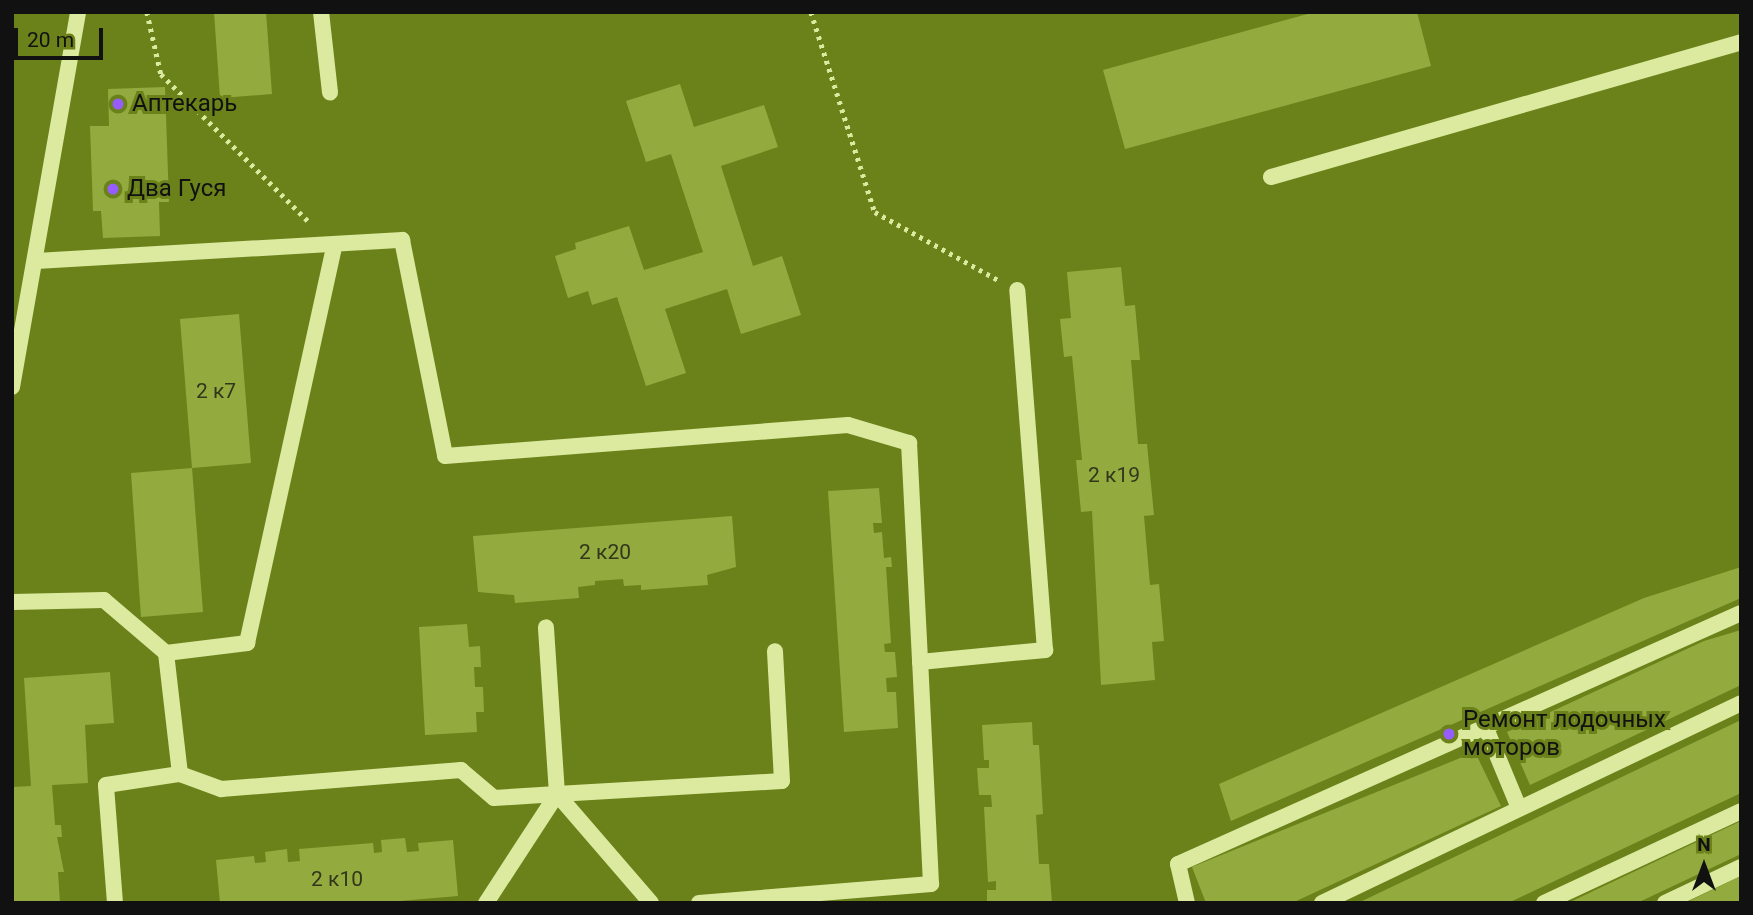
<!DOCTYPE html>
<html>
<head>
<meta charset="utf-8">
<style>
	body { margin:0 }
	#map { position:relative; width:1753px; height:915px; overflow:hidden; background:#6b821b; font-family:Roboto,sans-serif }
	div>[style] { position:absolute }
	.building>* { inset:0; background:#93aa3f }
	.path>* { height:4.5px; margin-top:-2.25px; transform-origin:0; background:repeating-linear-gradient(90deg,#dbea9f 0 3.5px,transparent 0 8.5px) }
	.lane>* { height:16px; margin:-8px; padding:0 8px; transform-origin:8px; border-radius:8px; background:#dbea9f }
	.dots>* { width:19px; height:19px; translate:-50% -50%; box-sizing:border-box; border:4px solid #6b821b; border-radius:50% }
	span { translate:-50% -50%; white-space:nowrap; text-align:center; line-height:1.15; -webkit-text-stroke:6px #6b821b; paint-order:stroke }
	.number-label { font-size:21px; color:#32371c }
	.number-label span { -webkit-text-stroke-width:0 }
	.poi-label { font-size:24px; color:#111 }
	.left { translate:0 -50%; text-align:left }
	.frame { position:absolute; inset:0; border:14px solid #111; pointer-events:none }
	.north { position:absolute; left:1669px; top:831px; width:70px; height:70px; -webkit-text-stroke:5px #6b821b; paint-order:stroke; rotate:0deg; font-size:19px; font-weight:700; line-height:28px; text-align:center; color:#111 }
	.north::after { content:''; display:block; margin:auto; width:24px; height:32px; background:#111; clip-path:polygon(50% 0,100% 100%,50% 72%,0 100%) }
	.scale { position:absolute; left:14px; top:28px; width:89px; height:32px; box-sizing:border-box; border:4px solid #111; border-top:0; padding-left:9px; font-size:21px; line-height:24px; white-space:nowrap; color:#111; -webkit-text-stroke:5px #6b821b; paint-order:stroke }
</style>
</head>
<body>
<div id="map">
	<div class="building">
		<i style="clip-path:polygon(214px 12px,266px 12px,272px 94px,220px 98px)"></i>
		<i style="clip-path:polygon(1315px 12px,1417px 12px,1431px 66px,1125px 149px,1103px 70px)"></i>
		<i style="clip-path:polygon(680px 84px,694px 127px,764px 105px,778px 147px,721px 166px,753px 266px,782px 256px,801px 315px,741px 334px,727px 289px,665px 309px,686px 373px,646px 386px,617px 297px,592px 305px,588px 291px,568px 298px,555px 256px,576px 249px,575px 243px,629px 226px,644px 270px,703px 252px,671px 154px,646px 162px,626px 101px)"></i>
		<i style="clip-path:polygon(165px 87px,169px 202px,159px 202px,160px 236px,103px 238px,101px 211px,93px 211px,90px 126px,109px 126px,108px 89px)"></i>
		<i style="clip-path:polygon(1121px 267px,1125px 306px,1135px 305px,1140px 360px,1131px 360px,1138px 444px,1147px 444px,1154px 515px,1144px 516px,1150px 585px,1159px 584px,1164px 641px,1152px 642px,1155px 680px,1101px 685px,1092px 511px,1081px 512px,1076px 460px,1082px 460px,1072px 356px,1064px 357px,1060px 319px,1071px 318px,1067px 272px)"></i>
		<i style="clip-path:polygon(239px 314px,251px 463px,192px 468px,180px 319px)"></i>
		<i style="clip-path:polygon(192px 468px,203px 612px,141px 617px,131px 473px)"></i>
		<i style="clip-path:polygon(879px 488px,882px 523px,873px 523px,874px 533px,882px 532px,884px 558px,891px 557px,892px 567px,886px 567px,891px 643px,884px 644px,885px 652px,895px 652px,897px 677px,886px 678px,887px 692px,896px 692px,898px 728px,844px 732px,828px 491px)"></i>
		<i style="clip-path:polygon(732px 516px,736px 567px,707px 575px,708px 585px,641px 590px,641px 585px,624px 586px,623px 579px,595px 581px,595px 585px,578px 587px,579px 598px,515px 603px,514px 595px,478px 592px,473px 536px)"></i>
		<i style="clip-path:polygon(1741px 567px,1741px 598px,1231px 821px,1219px 784px,1644px 598px)"></i>
		<i style="clip-path:polygon(467px 624px,469px 647px,480px 646px,481px 667px,474px 667px,475px 687px,483px 687px,484px 712px,476px 712px,477px 732px,425px 735px,419px 627px)"></i>
		<i style="clip-path:polygon(1741px 630px,1741px 685px,1530px 785px,1507px 732px,1704px 641px)"></i>
		<i style="clip-path:polygon(110px 672px,114px 723px,85px 725px,88px 783px,52px 785px,55px 825px,61px 825px,62px 837px,57px 837px,64px 872px,58px 872px,60px 903px,12px 903px,12px 787px,31px 786px,24px 678px)"></i>
		<i style="clip-path:polygon(1741px 720px,1741px 793px,1508px 903px,1358px 903px)"></i>
		<i style="clip-path:polygon(1032px 722px,1033px 745px,1039px 745px,1043px 814px,1036px 815px,1039px 864px,1049px 864px,1052px 903px,987px 903px,987px 890px,996px 890px,996px 881px,988px 882px,984px 807px,992px 807px,991px 795px,979px 795px,977px 768px,989px 768px,989px 760px,984px 760px,982px 725px)"></i>
		<i style="clip-path:polygon(1475px 752px,1501px 806px,1292px 903px,1206px 903px,1192px 867px)"></i>
		<i style="clip-path:polygon(1741px 821px,1741px 854px,1637px 903px,1568px 903px)"></i>
		<i style="clip-path:polygon(405px 838px,407px 852px,419px 851px,418px 843px,453px 840px,458px 896px,376px 903px,220px 903px,216px 860px,254px 856px,255px 863px,266px 862px,265px 852px,287px 849px,288px 862px,300px 861px,299px 849px,373px 843px,374px 853px,382px 852px,381px 840px)"></i>
		<i style="clip-path:polygon(1741px 876px,1741px 903px,1685px 903px)"></i>
	</div>
	<div class="path">
		<i style="left:147px;top:12px;width:64px;rotate:77.3deg"></i>
		<i style="left:161px;top:74px;width:212px;rotate:45deg"></i>
		<i style="left:811px;top:12px;width:210px;rotate:72.3deg"></i>
		<i style="left:875px;top:212px;width:143px;rotate:28.9deg"></i>
	</div>
	<div class="lane">
		<i style="left:321px;top:12px;width:81px;rotate:83.6deg"></i>
		<i style="left:1271px;top:177px;width:489px;rotate:-16deg"></i>
		<i style="left:36px;top:261px;width:367px;rotate:-3.3deg"></i>
		<i style="left:402px;top:240px;width:220px;rotate:78.7deg"></i>
		<i style="left:445px;top:456px;width:404px;rotate:-4.4deg"></i>
		<i style="left:848px;top:425px;width:64px;rotate:16.4deg"></i>
		<i style="left:909px;top:443px;width:219px;rotate:87.1deg"></i>
		<i style="left:12px;top:387px;width:381px;rotate:-80deg"></i>
		<i style="left:12px;top:602px;width:92px;rotate:-1.2deg"></i>
		<i style="left:104px;top:600px;width:82px;rotate:40.5deg"></i>
		<i style="left:166px;top:653px;width:82px;rotate:-7deg"></i>
		<i style="left:247px;top:643px;width:405px;rotate:-77.6deg"></i>
		<i style="left:166px;top:653px;width:122px;rotate:83.4deg"></i>
		<i style="left:180px;top:774px;width:44px;rotate:20.1deg"></i>
		<i style="left:221px;top:789px;width:241px;rotate:-4.5deg"></i>
		<i style="left:461px;top:770px;width:43px;rotate:40.3deg"></i>
		<i style="left:494px;top:798px;width:63px;rotate:-3.6deg"></i>
		<i style="left:557px;top:794px;width:167px;rotate:-93.8deg"></i>
		<i style="left:1485px;top:726px;width:89px;rotate:67.5deg"></i>
		<i style="left:557px;top:794px;width:225px;rotate:-3.3deg"></i>
		<i style="left:782px;top:781px;width:130px;rotate:-93.1deg"></i>
		<i style="left:557px;top:794px;width:144px;rotate:49.2deg"></i>
		<i style="left:115px;top:903px;width:118px;rotate:-94.4deg"></i>
		<i style="left:106px;top:785px;width:75px;rotate:-8.5deg"></i>
		<i style="left:486px;top:903px;width:130px;rotate:-56.9deg"></i>
		<i style="left:699px;top:903px;width:233px;rotate:-4.7deg"></i>
		<i style="left:931px;top:884px;width:222px;rotate:-92.8deg"></i>
		<i style="left:920px;top:662px;width:126px;rotate:-5.5deg"></i>
		<i style="left:1045px;top:650px;width:361px;rotate:-94.4deg"></i>
		<i style="left:1187px;top:903px;width:40px;rotate:-103deg"></i>
		<i style="left:1178px;top:864px;width:616px;rotate:-24.03deg"></i>
		<i style="left:1322px;top:903px;width:464px;rotate:-25.5deg"></i>
		<i style="left:1544px;top:903px;width:217px;rotate:-25deg"></i>
		<i style="left:1665px;top:903px;width:84px;rotate:-25.3deg"></i>
	</div>
	<div class="dots">
		<i style="left:118px;top:104px;background:#975cfc"></i>
		<i style="left:113px;top:189px;background:#975cfc"></i>
		<i style="left:1449px;top:734px;background:#975cfc"></i>
	</div>
	<div class="number-label">
		<span style="left:216px;top:391px">2 к7</span>
		<span style="left:1114px;top:475px">2 к19</span>
		<span style="left:605px;top:552px">2 к20</span>
		<span style="left:337px;top:879px">2 к10</span>
	</div>
	<div class="poi-label">
		<span class="left" style="left:132px;top:104px">Аптекарь</span>
		<span class="left" style="left:127px;top:189px">Два Гуся</span>
		<span class="left" style="left:1463px;top:734px">Ремонт лодочных<br>моторов</span>
	</div>
	<div class="frame"></div>
	<div class="north">N</div>
	<div class="scale">20 m</div>
</div>
</body>
</html>
